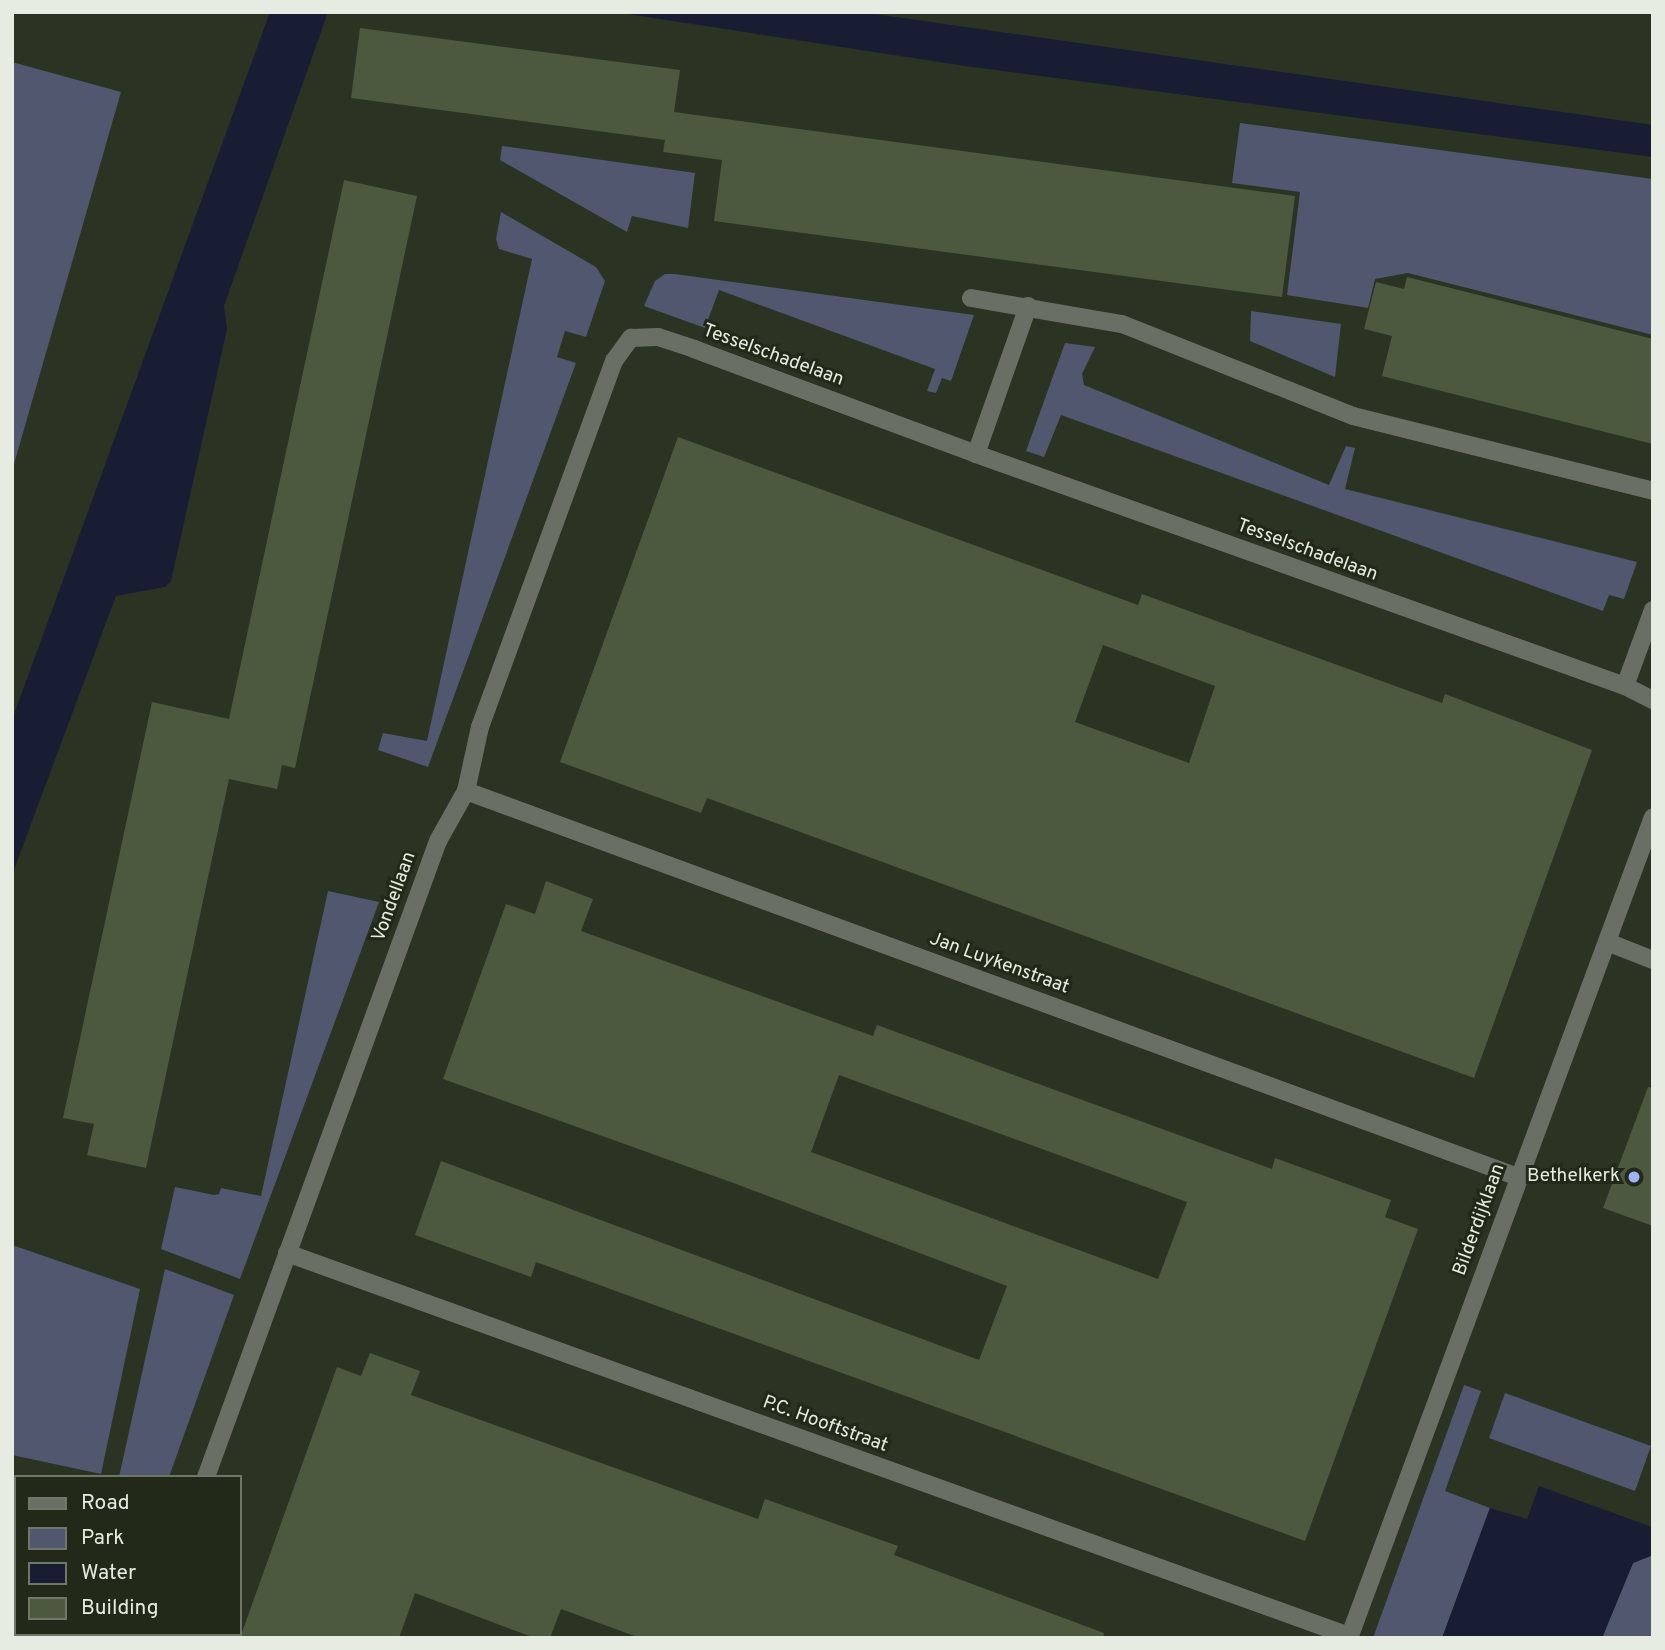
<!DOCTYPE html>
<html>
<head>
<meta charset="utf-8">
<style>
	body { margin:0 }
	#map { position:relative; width:1665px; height:1650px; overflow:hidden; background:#2b3322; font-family:Overpass,sans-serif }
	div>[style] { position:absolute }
	.green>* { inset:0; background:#51576e }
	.water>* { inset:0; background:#181d34 }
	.building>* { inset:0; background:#4d593f }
	.minor>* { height:18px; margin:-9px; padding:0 9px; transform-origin:9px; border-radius:9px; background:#6a6f66 }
	.dots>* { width:19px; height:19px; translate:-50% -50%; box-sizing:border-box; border:4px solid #222918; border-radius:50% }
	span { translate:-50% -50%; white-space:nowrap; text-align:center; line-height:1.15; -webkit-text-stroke:6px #222918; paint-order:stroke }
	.street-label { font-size:19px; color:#e6ece1 }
	.poi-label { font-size:19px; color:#e6ece1 }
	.right { translate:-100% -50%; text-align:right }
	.frame { position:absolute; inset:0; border:14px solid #e6ece1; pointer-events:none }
	.legend { position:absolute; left:14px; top:1475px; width:228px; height:161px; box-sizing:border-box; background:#222918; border:2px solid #707768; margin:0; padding:9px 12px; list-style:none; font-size:21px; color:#e6ece1 }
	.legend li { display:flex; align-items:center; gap:14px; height:35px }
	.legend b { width:35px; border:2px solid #707768 }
</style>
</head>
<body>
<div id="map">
	<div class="green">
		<i style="clip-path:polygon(12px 62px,121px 92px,12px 471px)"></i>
		<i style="clip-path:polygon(1240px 123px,1653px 179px,1653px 335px,1408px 273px,1375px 279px,1368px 308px,1287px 295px,1300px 192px,1232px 183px)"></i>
		<i style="clip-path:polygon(502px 146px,695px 173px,688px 228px,632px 216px,627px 232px,500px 160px)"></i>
		<i style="clip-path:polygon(501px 212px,596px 267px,605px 281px,586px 337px,565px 331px,557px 357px,576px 363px,428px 767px,378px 750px,383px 733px,427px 741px,532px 259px,499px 249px,496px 239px)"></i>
		<i style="clip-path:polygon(665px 274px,675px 274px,974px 315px,951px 381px,942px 378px,936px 393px,927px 391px,935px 369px,719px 290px,705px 328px,644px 306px,655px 281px)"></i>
		<i style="clip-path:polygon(1251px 311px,1341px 324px,1335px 377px,1250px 341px)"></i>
		<i style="clip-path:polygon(1065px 343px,1095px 347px,1082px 374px,1084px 385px,1329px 485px,1346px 446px,1355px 448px,1345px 489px,1637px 562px,1624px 599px,1609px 595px,1603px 611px,1061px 415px,1044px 457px,1026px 451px)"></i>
		<i style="clip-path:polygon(328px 891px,379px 902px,240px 1279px,161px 1249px,175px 1187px,214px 1195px,219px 1194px,221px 1188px,261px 1196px)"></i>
		<i style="clip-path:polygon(12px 1245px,140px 1289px,101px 1474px,12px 1455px)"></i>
		<i style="clip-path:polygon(165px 1269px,234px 1295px,169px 1477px,119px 1477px)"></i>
		<i style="clip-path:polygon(1464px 1385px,1481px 1391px,1445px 1491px,1490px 1508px,1442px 1638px,1373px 1638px)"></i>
		<i style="clip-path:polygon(1505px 1393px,1651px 1446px,1635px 1491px,1489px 1438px)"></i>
		<i style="clip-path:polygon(1653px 1555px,1653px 1638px,1602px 1638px,1633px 1563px)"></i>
	</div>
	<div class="water">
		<i style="clip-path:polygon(270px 12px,328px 12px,224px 306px,227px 329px,171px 581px,165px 587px,116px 596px,12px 875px,12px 720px)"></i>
		<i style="clip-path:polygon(615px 12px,861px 12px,1653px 125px,1653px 157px,965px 66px)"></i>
		<i style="clip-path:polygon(1539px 1486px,1652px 1527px,1653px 1555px,1633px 1563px,1602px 1638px,1442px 1638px,1490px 1508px,1527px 1519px)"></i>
	</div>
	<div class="building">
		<i style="clip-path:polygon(360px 28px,680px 70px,674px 112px,1295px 196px,1282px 297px,714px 221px,722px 160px,663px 152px,665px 140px,351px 98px)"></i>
		<i style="clip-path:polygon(344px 180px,417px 196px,295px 768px,282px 765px,277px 789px,229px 779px,146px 1168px,87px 1155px,94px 1124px,63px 1118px,152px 702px,229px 719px)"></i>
		<i style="clip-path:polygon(1407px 277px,1653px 339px,1653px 444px,1382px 376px,1392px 336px,1364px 329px,1376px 282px,1404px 289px)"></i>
		<i style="clip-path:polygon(evenodd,678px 437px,1138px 605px,1142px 594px,1442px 703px,1445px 694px,1592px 750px,1474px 1078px,707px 798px,701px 813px,560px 762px,678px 437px,1103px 645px,1215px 686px,1189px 763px,1075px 722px,1103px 645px)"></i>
		<i style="clip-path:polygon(evenodd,546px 881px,593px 899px,581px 931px,873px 1036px,877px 1025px,1272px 1169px,1275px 1158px,1391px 1200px,1385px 1217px,1418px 1229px,1305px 1541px,536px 1262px,531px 1277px,415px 1235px,441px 1161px,979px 1360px,1007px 1286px,739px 1185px,443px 1079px,506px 904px,535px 914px,546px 881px,839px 1075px,1187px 1202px,1158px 1279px,811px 1152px,839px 1075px)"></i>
		<i style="clip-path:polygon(1648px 1087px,1653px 1088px,1653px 1226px,1603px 1208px)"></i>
		<i style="clip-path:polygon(370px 1353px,420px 1371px,411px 1395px,758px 1519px,765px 1499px,898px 1546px,894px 1555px,1104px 1633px,1103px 1638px,640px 1638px,561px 1609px,550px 1638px,535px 1638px,415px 1593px,399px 1638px,240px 1638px,337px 1367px,361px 1376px)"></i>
	</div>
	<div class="minor">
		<i style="left:971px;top:298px;width:153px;rotate:9.8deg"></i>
		<i style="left:1122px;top:324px;width:249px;rotate:21.7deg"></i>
		<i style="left:1353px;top:416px;width:309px;rotate:14deg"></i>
		<i style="left:976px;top:454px;width:157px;rotate:-70.6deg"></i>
		<i style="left:1625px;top:686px;width:81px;rotate:-69.8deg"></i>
		<i style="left:466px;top:791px;width:1121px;rotate:20.15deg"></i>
		<i style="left:1607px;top:942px;width:49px;rotate:21.4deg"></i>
		<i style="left:287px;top:1253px;width:1129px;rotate:19.83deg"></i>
		<i style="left:206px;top:1477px;width:677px;rotate:-69.96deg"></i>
		<i style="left:438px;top:841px;width:57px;rotate:-60.8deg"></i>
		<i style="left:466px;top:791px;width:66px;rotate:-77.7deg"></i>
		<i style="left:480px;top:727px;width:390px;rotate:-69.9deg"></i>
		<i style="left:614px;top:361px;width:29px;rotate:-54deg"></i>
		<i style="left:631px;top:338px;width:27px;rotate:-2deg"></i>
		<i style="left:658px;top:337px;width:38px;rotate:18deg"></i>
		<i style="left:694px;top:349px;width:301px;rotate:20.4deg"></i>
		<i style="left:976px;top:454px;width:689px;rotate:19.67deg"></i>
		<i style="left:1625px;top:686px;width:31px;rotate:27deg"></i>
		<i style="left:148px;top:1638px;width:4px;rotate:-76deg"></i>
		<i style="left:1349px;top:1638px;width:875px;rotate:-69.68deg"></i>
	</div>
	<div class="dots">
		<i style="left:1634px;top:1177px;background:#a1b2fd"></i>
	</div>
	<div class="street-label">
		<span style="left:773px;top:356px;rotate:20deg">Tesselschadelaan</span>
		<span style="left:1307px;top:551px;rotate:20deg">Tesselschadelaan</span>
		<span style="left:395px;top:897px;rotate:-70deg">Vondellaan</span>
		<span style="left:999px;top:964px;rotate:20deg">Jan Luykenstraat</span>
		<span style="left:1480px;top:1220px;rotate:-70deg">Bilderdijklaan</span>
		<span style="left:825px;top:1425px;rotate:20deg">P.C. Hooftstraat</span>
	</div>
	<div class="poi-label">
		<span class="right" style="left:1620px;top:1177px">Bethelkerk</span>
	</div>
	<div class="frame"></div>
	<ul class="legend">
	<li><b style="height:9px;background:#6a6f66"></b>Road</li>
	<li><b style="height:19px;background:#51576e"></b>Park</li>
	<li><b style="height:19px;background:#181d34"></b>Water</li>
	<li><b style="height:19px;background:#4d593f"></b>Building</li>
	</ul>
</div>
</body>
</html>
